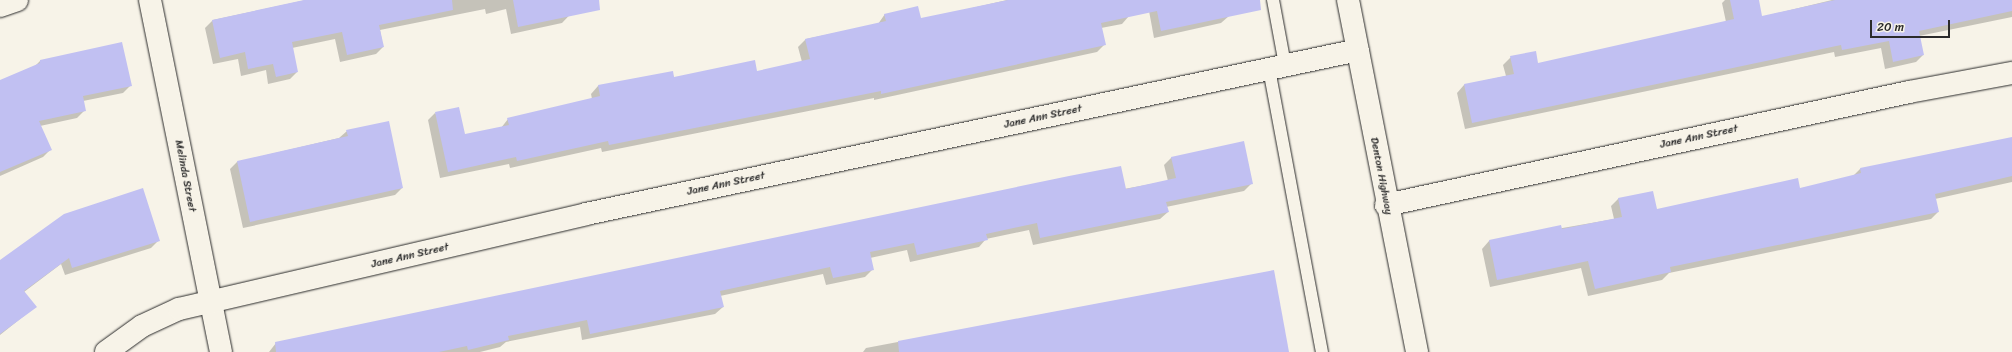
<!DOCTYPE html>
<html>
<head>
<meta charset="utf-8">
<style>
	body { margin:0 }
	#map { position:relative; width:2012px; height:352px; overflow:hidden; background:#f7f3e8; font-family:Sriracha,sans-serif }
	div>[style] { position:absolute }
	.shadow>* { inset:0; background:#0003 }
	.building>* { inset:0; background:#c1c0f2 }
	.roads { filter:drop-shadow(0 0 1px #2b2b2b) drop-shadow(0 0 1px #2b2b2b) }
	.lane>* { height:12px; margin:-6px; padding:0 6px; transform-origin:6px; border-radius:6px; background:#f7f3e8 }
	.street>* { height:22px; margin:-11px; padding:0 11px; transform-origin:11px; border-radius:11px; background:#f7f3e8 }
	.primary>* { height:22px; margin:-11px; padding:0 11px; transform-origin:11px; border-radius:11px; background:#f7f3e8 }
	span { translate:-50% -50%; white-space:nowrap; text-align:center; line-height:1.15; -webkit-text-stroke:3.5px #f7f3e8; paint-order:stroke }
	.street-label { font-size:11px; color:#2b2b2b }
	.scale { position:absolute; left:1870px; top:20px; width:80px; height:18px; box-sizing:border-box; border:2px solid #2b2b2b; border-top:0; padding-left:5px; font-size:12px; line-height:14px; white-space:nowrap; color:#2b2b2b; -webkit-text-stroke:3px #f7f3e8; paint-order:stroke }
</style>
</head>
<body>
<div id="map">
	<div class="shadow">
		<i style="clip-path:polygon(306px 0,584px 0,562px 23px,511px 34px,506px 9px,486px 14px,485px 9px,380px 30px,383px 47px,376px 54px,340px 62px,335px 39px,292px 48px,297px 72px,290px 79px,268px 84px,266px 70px,241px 76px,238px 59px,213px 64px,205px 28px,213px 20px)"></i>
		<i style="clip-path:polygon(1007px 0,1125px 0,1129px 16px,1122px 24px,1101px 28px,1104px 45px,1097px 52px,874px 100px,874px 98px,602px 152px,601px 148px,510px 168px,509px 164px,440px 178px,428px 120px,435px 113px,465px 136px,501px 128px,508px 119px,592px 99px,591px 94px,598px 86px,672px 72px,674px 78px,756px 72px,802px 62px,798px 47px,806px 39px,878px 24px,885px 14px,920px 20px)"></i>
		<i style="clip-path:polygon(1225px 0,1229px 16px,1221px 23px,1154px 38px,1147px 0)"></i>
		<i style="clip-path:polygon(1725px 0,1758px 0,1761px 17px,1832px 0,2012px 0,2012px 17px,1919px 36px,1923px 55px,1916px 62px,1885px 69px,1881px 48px,1835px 57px,1834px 52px,1465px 129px,1457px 93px,1464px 85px,1506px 76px,1503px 65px,1511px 57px,1538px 64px,1726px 22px,1722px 3px)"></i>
		<i style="clip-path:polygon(40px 61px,131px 85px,123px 93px,83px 101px,85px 110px,77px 118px,40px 126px,50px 150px,43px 157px,0 176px,0 81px,35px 66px)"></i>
		<i style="clip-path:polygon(347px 131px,402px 188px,395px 195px,243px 228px,230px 169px,237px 162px,339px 138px)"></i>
		<i style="clip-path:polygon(2012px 138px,2012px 182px,1935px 199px,1938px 212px,1931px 219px,1669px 273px,1662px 280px,1588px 296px,1581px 268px,1490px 287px,1482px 249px,1489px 241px,1614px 219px,1611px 206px,1618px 199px,1652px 192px,1656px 210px,1799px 189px,1853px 176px,1860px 169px)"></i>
		<i style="clip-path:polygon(1172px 157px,1252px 183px,1244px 191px,1166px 207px,1168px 212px,1160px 219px,1033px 245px,1029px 230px,986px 239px,979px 247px,910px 262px,907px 250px,870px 258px,873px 269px,865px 277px,826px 285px,823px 274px,720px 296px,723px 307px,715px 314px,582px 340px,580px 327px,506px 342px,500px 347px,480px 352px,269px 352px,276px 343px,1168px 181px,1164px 165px)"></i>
		<i style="clip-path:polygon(159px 240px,151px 248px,65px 275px,61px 264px,24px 292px,35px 307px,0 335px,0 262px)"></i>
		<i style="clip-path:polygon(1273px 271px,1288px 352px,863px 352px,866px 348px)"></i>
	</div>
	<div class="building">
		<i style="clip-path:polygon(304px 0,452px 0,453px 10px,379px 25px,384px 47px,347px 55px,342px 32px,292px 42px,298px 72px,276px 77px,273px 64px,248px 69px,245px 52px,220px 58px,212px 20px)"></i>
		<i style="clip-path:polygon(513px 0,599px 0,600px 10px,518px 27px)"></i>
		<i style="clip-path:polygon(1008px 0,1260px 0,1261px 10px,1161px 31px,1157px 11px,1101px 23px,1106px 45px,881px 94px,881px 91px,609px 145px,608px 141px,517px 161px,516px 157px,448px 172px,435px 112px,459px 107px,465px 134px,509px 125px,507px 118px,600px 96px,598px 85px,673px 71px,674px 77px,755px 60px,757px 71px,810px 59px,805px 39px,886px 21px,884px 14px,918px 6px,921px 18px)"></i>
		<i style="clip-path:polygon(1730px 0,1759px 0,1762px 16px,1835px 0,2012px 0,2012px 11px,1919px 31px,1924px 55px,1893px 62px,1889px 41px,1842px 50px,1841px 45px,1472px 123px,1464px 84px,1514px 74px,1510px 56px,1536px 51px,1538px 63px,1734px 19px)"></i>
		<i style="clip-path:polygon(122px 42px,132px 86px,83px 96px,86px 111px,39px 121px,52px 150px,0 172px,0 80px,40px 63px,40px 60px)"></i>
		<i style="clip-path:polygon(389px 121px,403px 188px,250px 222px,237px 161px,348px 136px,346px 130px)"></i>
		<i style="clip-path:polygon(2012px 137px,2012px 176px,1935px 194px,1939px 212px,1670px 267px,1671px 272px,1595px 289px,1588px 261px,1497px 280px,1489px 240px,1561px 225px,1562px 229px,1622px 217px,1618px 198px,1653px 191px,1657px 209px,1798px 178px,1800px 188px,1861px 173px,1860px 168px)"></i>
		<i style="clip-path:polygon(1244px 141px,1253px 184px,1166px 202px,1169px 212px,1040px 238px,1037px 223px,986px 234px,988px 240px,917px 255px,914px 243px,870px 252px,874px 270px,833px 278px,830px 267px,720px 291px,724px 307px,590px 334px,587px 320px,508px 336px,509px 340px,468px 350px,467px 346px,439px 352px,276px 352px,275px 342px,1069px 176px,1121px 166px,1126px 189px,1176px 178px,1171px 157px)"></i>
		<i style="clip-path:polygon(143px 188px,160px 241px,72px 268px,69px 258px,24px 291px,37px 307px,0 334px,0 260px,64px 214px)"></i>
		<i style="clip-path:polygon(1274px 270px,1289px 352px,899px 352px,898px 341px)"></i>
	</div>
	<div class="roads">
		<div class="lane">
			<i style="left:1273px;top:0;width:66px;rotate:79.5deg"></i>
			<i style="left:1269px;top:69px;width:288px;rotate:79.4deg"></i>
		</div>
		<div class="street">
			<i style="left:150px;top:0;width:359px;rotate:78.6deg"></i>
			<i style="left:0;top:6px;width:18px;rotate:-19deg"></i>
			<i style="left:1386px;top:205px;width:535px;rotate:-12.19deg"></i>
			<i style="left:1909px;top:92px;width:105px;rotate:-10.5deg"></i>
			<i style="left:106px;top:352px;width:44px;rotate:-35.8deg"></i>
			<i style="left:142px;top:326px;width:41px;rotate:-24.7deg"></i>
			<i style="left:179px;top:309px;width:418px;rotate:-13.1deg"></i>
			<i style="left:586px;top:214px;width:789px;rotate:-11.99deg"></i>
		</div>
		<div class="primary">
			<i style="left:1348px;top:0;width:359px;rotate:78.9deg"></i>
		</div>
	</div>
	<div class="street-label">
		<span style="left:1043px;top:117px;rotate:-12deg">Jane Ann Street</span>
		<span style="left:1699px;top:137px;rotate:-12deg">Jane Ann Street</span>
		<span style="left:185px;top:176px;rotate:79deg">Melinda Street</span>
		<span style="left:1381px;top:176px;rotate:79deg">Denton Highway</span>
		<span style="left:726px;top:184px;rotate:-12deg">Jane Ann Street</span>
		<span style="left:410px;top:256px;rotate:-13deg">Jane Ann Street</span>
	</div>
	<div class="scale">20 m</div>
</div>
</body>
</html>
